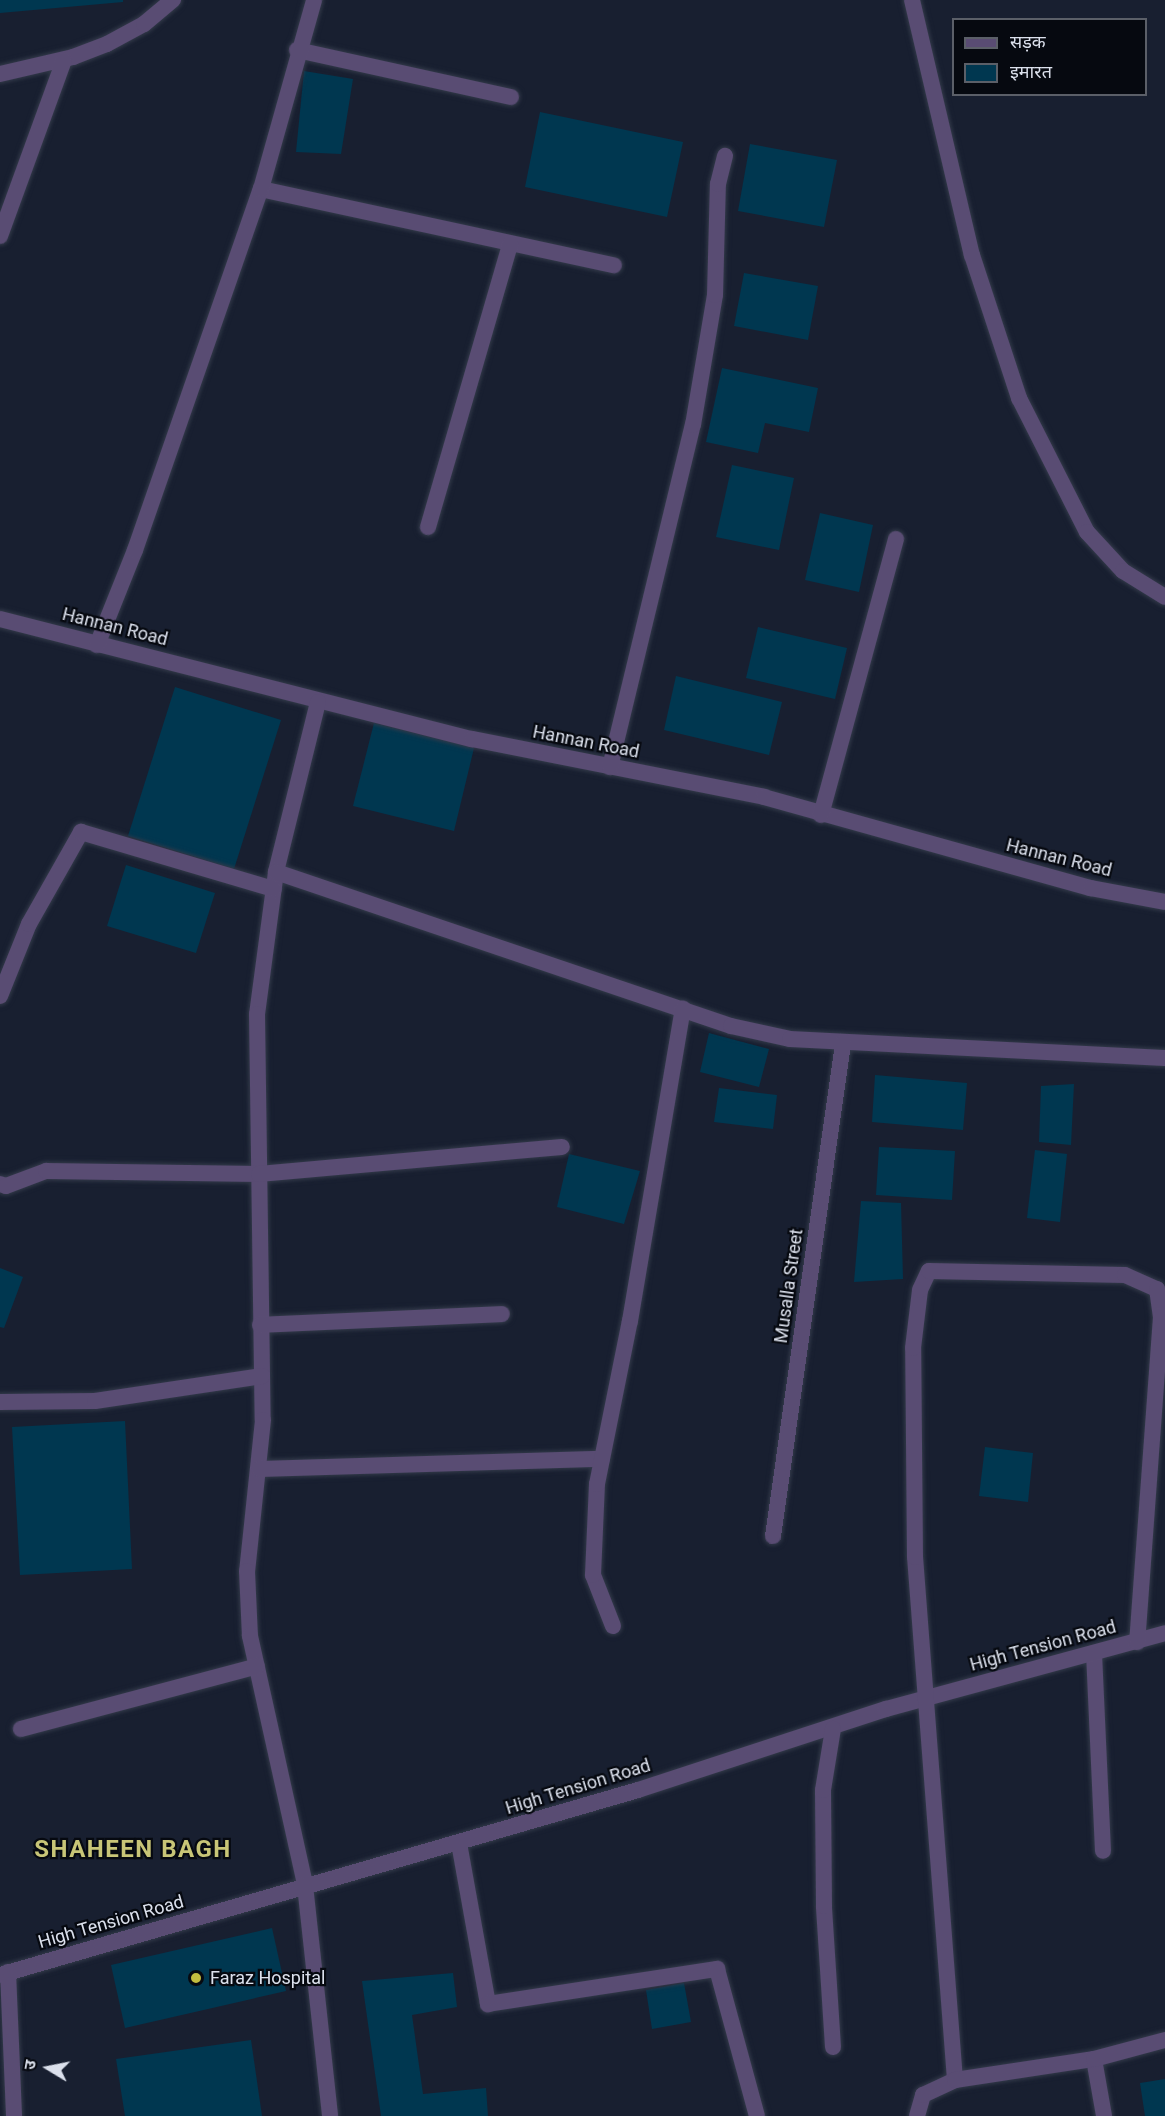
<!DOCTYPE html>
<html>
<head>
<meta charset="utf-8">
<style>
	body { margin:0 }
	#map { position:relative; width:1165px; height:2116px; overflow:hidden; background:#181f30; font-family:Roboto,"Noto Sans Devanagari",sans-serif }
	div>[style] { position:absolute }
	.building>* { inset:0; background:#003750 }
	.roads { filter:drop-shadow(0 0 2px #333a4a) drop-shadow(0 0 2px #333a4a) }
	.service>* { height:16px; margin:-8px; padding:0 8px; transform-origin:8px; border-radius:8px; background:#594c73 }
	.minor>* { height:16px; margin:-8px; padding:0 8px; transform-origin:8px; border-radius:8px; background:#594c73 }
	.dots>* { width:16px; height:16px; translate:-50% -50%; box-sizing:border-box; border:3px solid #060910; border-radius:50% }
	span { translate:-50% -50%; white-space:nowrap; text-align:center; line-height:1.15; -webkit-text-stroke:4.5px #060910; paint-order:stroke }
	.street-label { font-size:18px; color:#dbe0ec }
	.poi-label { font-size:18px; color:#dbe0ec }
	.left { translate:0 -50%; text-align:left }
	.district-label { font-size:24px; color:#c8c577; font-weight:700; letter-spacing:1.5px }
	.legend { position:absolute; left:952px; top:18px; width:195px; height:78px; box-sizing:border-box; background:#060910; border:2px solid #5b5f68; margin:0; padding:8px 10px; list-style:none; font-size:18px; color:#dbe0ec }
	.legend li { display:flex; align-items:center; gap:12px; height:30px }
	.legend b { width:30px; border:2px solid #5b5f68 }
	.north { position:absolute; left:18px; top:2038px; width:60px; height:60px; -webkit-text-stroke:4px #060910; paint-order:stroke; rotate:280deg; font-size:16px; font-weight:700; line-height:24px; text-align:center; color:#dbe0ec }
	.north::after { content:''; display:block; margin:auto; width:21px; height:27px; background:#dbe0ec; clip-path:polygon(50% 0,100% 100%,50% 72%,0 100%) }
</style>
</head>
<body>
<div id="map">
	<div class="building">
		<i style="clip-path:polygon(0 0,123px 0,123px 2px,0 13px)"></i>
		<i style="clip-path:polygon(304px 71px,353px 79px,341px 154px,296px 152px)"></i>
		<i style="clip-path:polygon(540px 112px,683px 142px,667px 217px,525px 187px)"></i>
		<i style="clip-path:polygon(750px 144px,837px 160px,824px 227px,738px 211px)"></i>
		<i style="clip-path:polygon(744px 273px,818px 286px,808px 340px,734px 326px)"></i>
		<i style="clip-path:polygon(722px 368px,818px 388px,809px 432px,765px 423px,758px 453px,706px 442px)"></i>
		<i style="clip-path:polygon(732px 465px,794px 478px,779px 550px,716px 537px)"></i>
		<i style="clip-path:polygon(820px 513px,873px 525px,859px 592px,805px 580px)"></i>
		<i style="clip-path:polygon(758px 627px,847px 648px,835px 699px,746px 678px)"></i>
		<i style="clip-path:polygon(676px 676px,782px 702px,769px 755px,664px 730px)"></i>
		<i style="clip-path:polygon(175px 687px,281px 720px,234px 869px,128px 836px)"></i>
		<i style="clip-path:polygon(374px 723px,474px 748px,454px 831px,353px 806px)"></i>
		<i style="clip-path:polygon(126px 865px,215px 893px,196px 953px,107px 926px)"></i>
		<i style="clip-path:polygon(709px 1033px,769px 1049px,759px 1087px,700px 1072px)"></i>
		<i style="clip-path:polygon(875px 1075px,967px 1083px,963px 1130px,872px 1122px)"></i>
		<i style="clip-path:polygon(1074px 1084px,1071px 1145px,1039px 1142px,1041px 1086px)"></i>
		<i style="clip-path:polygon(719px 1088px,777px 1095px,773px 1129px,714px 1122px)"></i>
		<i style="clip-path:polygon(879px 1147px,955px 1151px,952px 1200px,876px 1195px)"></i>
		<i style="clip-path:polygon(1035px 1150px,1067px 1154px,1060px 1222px,1027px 1218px)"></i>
		<i style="clip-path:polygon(569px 1154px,640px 1171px,624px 1224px,557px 1207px)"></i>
		<i style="clip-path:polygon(861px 1201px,901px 1203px,903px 1279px,854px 1282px)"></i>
		<i style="clip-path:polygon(0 1268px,23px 1277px,4px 1328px,0 1327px)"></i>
		<i style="clip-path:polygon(125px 1421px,132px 1569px,20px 1575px,12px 1427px)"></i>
		<i style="clip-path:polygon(985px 1447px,1033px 1453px,1028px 1502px,979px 1496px)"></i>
		<i style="clip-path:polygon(272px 1928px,286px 1991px,125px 2028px,111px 1965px)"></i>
		<i style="clip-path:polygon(453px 1973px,457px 2007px,412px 2015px,423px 2094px,486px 2088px,488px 2116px,381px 2116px,362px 1981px)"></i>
		<i style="clip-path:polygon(684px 1983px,691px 2022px,652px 2029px,646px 1990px)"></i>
		<i style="clip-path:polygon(251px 2040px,262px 2116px,125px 2116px,116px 2059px)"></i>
		<i style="clip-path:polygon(1165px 2079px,1165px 2116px,1145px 2116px,1140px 2083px)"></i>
	</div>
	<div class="roads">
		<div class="service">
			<i style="left:912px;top:0;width:262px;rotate:76.8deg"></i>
			<i style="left:972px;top:255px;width:151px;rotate:71.8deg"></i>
			<i style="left:1019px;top:398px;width:150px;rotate:63.1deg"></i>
			<i style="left:1087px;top:532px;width:53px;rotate:47.3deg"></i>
			<i style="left:1123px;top:571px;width:49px;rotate:31.8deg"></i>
			<i style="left:0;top:74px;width:75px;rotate:-13.1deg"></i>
			<i style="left:73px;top:57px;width:36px;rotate:-21deg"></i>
			<i style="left:107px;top:44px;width:42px;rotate:-28.4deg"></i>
			<i style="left:144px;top:24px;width:38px;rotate:-40deg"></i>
			<i style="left:0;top:236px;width:187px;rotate:-70deg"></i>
		</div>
		<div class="minor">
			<i style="left:297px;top:50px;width:219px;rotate:12.4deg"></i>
			<i style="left:261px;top:189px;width:361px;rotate:12.2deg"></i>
			<i style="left:428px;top:527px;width:295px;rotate:-73.8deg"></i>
			<i style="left:0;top:619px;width:487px;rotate:14.3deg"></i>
			<i style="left:472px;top:739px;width:298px;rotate:11.2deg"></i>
			<i style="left:764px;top:797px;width:339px;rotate:15.6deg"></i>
			<i style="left:1091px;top:888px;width:75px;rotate:10.7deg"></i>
			<i style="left:97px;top:645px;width:102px;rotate:-68.2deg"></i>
			<i style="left:135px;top:550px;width:382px;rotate:-70.8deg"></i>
			<i style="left:261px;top:189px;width:196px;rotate:-74.3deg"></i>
			<i style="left:318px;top:702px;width:175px;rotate:103.9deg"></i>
			<i style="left:276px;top:872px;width:143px;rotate:97.6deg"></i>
			<i style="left:257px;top:1014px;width:406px;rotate:89.2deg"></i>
			<i style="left:263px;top:1420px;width:152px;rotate:96deg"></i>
			<i style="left:247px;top:1571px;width:65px;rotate:87.4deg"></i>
			<i style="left:250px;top:1636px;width:255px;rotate:77.5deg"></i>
			<i style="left:305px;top:1885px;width:232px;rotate:83.8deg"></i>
			<i style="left:610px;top:767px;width:352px;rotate:-76.4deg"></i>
			<i style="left:693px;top:425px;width:132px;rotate:-80.4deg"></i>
			<i style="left:715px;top:295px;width:111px;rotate:-88.5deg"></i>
			<i style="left:718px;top:184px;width:29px;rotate:-76deg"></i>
			<i style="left:821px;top:815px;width:286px;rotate:-74.8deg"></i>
			<i style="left:276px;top:872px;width:480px;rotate:18.7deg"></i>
			<i style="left:731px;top:1026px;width:60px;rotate:12.4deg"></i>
			<i style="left:790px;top:1039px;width:375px;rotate:2.9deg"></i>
			<i style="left:0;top:996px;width:78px;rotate:-68.1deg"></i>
			<i style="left:29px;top:924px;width:106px;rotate:-60.5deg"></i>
			<i style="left:81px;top:832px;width:201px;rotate:16.5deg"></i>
			<i style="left:0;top:1184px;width:6px;rotate:18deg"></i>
			<i style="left:6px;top:1186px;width:43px;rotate:-20.6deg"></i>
			<i style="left:46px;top:1171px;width:213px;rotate:0.8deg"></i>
			<i style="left:259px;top:1174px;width:304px;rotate:-5.1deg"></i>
			<i style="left:260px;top:1325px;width:242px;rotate:-2.6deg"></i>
			<i style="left:0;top:1402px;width:95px;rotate:-0.6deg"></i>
			<i style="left:95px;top:1401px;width:169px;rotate:-8.5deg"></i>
			<i style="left:259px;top:1469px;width:343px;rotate:-1.7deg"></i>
			<i style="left:773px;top:1536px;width:499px;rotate:-81.9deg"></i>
			<i style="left:613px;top:1626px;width:55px;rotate:-111.4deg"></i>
			<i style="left:593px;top:1575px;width:91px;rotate:-87.5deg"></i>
			<i style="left:597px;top:1484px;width:166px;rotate:-78.6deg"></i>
			<i style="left:630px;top:1321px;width:317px;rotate:-80.4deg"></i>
			<i style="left:1094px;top:1653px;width:198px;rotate:87.4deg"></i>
			<i style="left:21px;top:1729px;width:244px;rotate:-14.9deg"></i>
			<i style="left:459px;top:1843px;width:164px;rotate:79.8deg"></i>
			<i style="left:488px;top:2004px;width:232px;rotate:-8.7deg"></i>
			<i style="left:717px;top:1969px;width:152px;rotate:74.8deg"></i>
			<i style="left:8px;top:1972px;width:144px;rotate:87.6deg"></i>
			<i style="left:0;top:1975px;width:664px;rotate:-16.17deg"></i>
			<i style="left:638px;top:1790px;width:261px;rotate:-18.1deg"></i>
			<i style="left:886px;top:1709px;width:289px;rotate:-15.2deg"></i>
			<i style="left:833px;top:2047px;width:141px;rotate:-93.7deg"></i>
			<i style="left:824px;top:1906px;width:116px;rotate:-90.5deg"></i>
			<i style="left:823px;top:1790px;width:62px;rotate:-80.7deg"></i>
			<i style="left:1094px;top:2059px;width:58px;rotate:80deg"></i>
			<i style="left:955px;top:2080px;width:525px;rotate:-94.37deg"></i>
			<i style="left:915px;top:1557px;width:209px;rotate:-90.5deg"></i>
			<i style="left:913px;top:1348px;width:58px;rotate:-83.1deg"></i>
			<i style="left:920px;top:1290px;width:21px;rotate:-65deg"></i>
			<i style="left:929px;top:1271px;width:196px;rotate:1.2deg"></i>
			<i style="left:1125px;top:1275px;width:35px;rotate:24deg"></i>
			<i style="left:1157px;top:1289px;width:28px;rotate:82deg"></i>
			<i style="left:1161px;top:1317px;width:326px;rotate:94.2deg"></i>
			<i style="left:917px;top:2116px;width:22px;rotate:-74deg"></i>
			<i style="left:923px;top:2095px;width:35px;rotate:-25deg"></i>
			<i style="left:955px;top:2080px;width:141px;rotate:-8.6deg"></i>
			<i style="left:1094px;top:2059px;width:73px;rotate:-15deg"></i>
		</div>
	</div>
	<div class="dots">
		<i style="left:196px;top:1978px;background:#c3bd3f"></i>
	</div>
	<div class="street-label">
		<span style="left:115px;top:627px;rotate:14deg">Hannan Road</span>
		<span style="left:586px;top:742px;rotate:11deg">Hannan Road</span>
		<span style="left:1059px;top:858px;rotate:14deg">Hannan Road</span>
		<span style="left:789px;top:1286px;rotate:-82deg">Musalla Street</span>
		<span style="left:1043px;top:1646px;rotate:-15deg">High Tension Road</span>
		<span style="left:578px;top:1787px;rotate:-17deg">High Tension Road</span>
		<span style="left:111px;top:1922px;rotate:-16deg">High Tension Road</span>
	</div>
	<div class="poi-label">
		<span class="left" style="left:210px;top:1978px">Faraz Hospital</span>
	</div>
	<div class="district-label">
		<span style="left:133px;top:1850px">SHAHEEN BAGH</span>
	</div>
	<ul class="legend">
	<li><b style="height:8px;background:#594c73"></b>सड़क</li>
	<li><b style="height:16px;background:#003750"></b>इमारत</li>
	</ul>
	<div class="north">उ</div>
</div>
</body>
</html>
